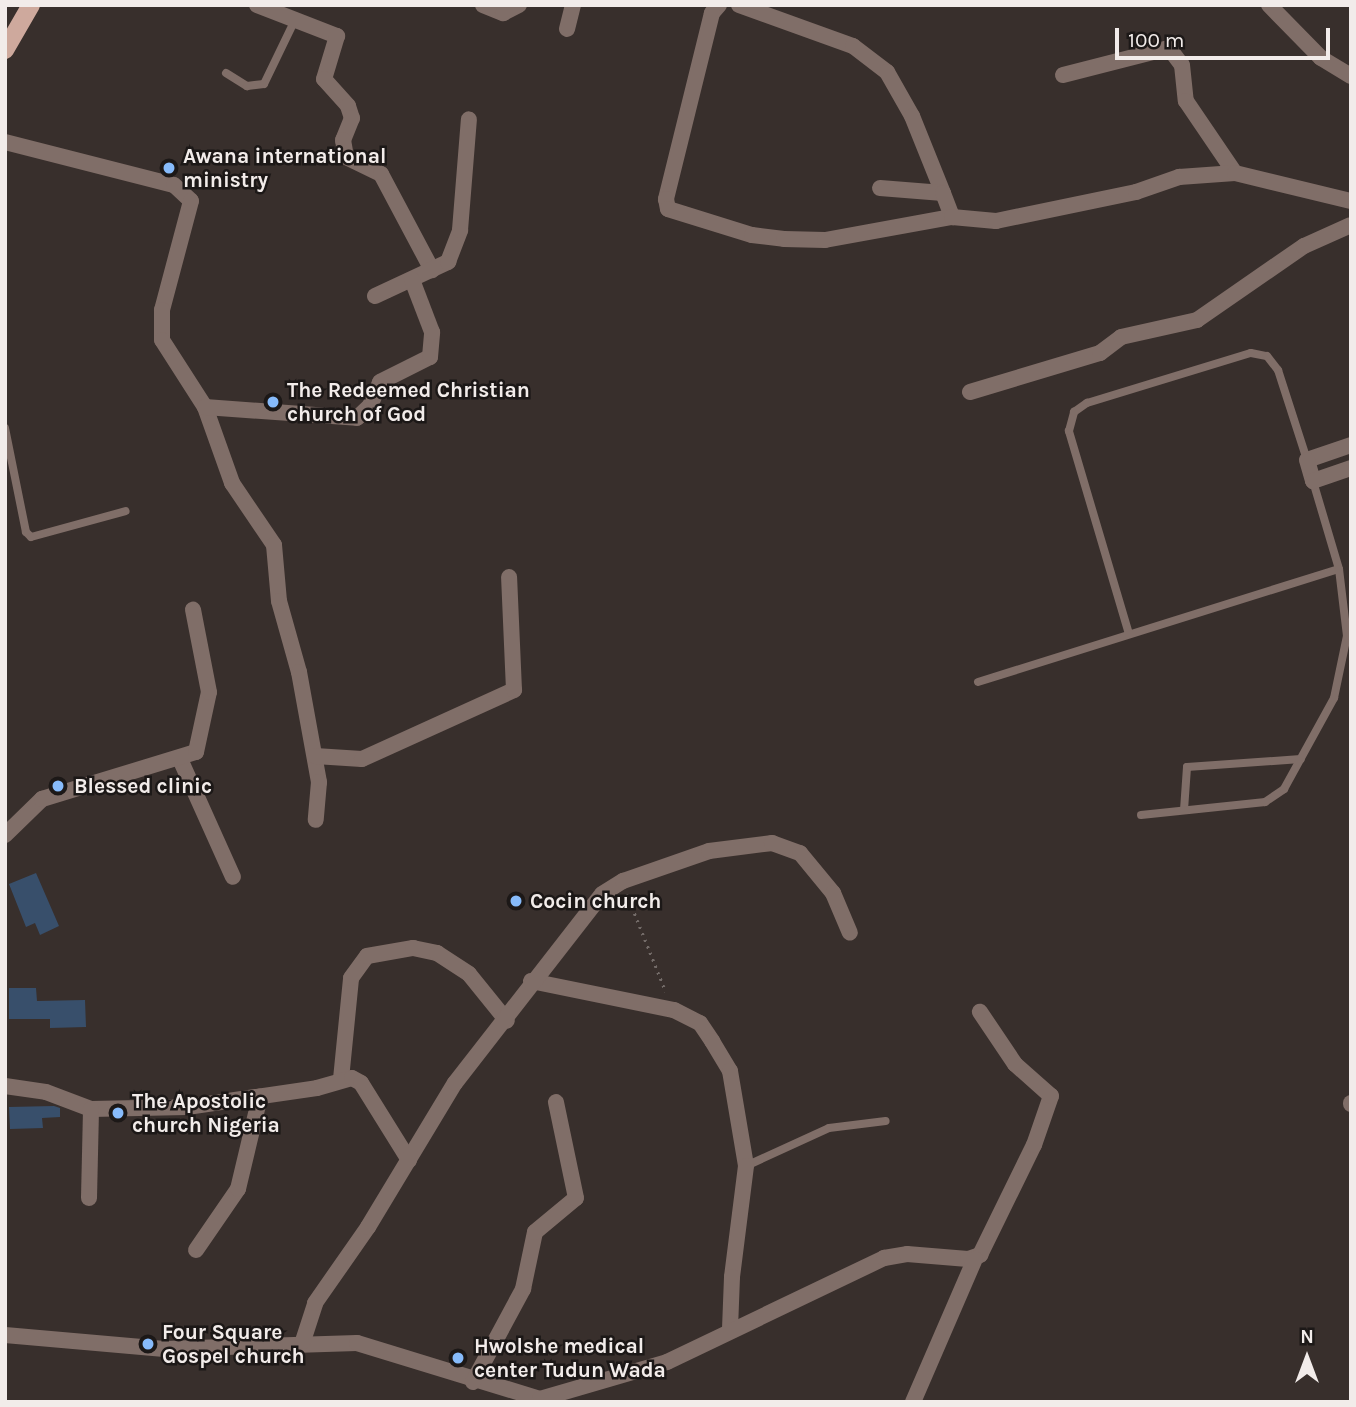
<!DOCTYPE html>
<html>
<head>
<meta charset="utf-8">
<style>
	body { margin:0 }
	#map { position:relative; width:1356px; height:1407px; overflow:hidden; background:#382f2c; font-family:Karla,sans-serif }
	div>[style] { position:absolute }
	.building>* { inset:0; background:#384f6b }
	.path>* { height:2.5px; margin-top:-1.25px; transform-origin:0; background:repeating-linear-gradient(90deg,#736b68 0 2px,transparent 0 7px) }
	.lane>* { height:8px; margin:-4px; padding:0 4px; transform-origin:4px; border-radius:4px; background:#806e68 }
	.street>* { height:16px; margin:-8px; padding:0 8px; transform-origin:8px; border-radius:8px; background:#806e68 }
	.primary>* { height:18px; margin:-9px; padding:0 9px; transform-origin:9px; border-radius:9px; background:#cea99d }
	.dots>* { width:19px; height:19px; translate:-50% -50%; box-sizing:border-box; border:4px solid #1c1817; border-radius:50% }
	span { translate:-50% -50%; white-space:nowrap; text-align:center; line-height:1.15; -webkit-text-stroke:5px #1c1817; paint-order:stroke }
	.poi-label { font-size:21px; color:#f2ecea; font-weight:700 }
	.left { translate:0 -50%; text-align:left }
	.frame { position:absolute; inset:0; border:7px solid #f2ecea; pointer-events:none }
	.north { position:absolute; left:1272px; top:1323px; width:70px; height:70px; -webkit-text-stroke:5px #1c1817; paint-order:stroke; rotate:0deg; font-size:19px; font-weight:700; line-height:28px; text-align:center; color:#f2ecea }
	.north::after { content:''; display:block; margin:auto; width:24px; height:32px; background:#f2ecea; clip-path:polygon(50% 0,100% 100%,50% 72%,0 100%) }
	.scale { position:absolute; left:1115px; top:28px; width:215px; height:32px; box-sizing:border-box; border:4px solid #f2ecea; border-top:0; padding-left:9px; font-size:21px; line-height:24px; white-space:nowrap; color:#f2ecea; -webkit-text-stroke:5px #1c1817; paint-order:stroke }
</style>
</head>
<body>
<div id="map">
	<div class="building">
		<i style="clip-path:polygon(36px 873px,59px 926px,40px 935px,35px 923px,26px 927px,9px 884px)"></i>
		<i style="clip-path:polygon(9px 988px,36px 988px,37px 1001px,85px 1000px,86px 1027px,50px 1028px,50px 1019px,9px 1019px)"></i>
		<i style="clip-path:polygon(54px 1106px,60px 1108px,60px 1117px,42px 1118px,43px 1128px,10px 1129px,9px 1107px)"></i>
	</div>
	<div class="path">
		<i style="left:627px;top:894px;width:105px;rotate:68.3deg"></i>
	</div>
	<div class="lane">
		<i style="left:226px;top:73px;width:25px;rotate:32deg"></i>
		<i style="left:247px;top:86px;width:17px;rotate:-7deg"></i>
		<i style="left:264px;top:84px;width:71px;rotate:-64.2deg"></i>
		<i style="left:5px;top:428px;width:106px;rotate:78.6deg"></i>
		<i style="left:26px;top:532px;width:7px;rotate:45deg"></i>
		<i style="left:31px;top:537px;width:98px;rotate:-15.3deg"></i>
		<i style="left:1129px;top:634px;width:212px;rotate:-106.5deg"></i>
		<i style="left:1069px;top:431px;width:20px;rotate:-75deg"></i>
		<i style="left:1074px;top:412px;width:16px;rotate:-35deg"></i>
		<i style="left:1087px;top:403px;width:171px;rotate:-17deg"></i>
		<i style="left:1251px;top:353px;width:16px;rotate:11deg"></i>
		<i style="left:1267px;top:356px;width:18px;rotate:52deg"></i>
		<i style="left:1278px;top:370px;width:95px;rotate:72.1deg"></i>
		<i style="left:978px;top:682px;width:378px;rotate:-17.4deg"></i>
		<i style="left:1339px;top:569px;width:92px;rotate:-106.5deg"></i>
		<i style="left:1184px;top:810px;width:43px;rotate:-86deg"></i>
		<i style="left:1187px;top:767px;width:114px;rotate:-4deg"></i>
		<i style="left:1141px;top:815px;width:125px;rotate:-6deg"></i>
		<i style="left:1265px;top:802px;width:23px;rotate:-34deg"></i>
		<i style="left:1284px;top:789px;width:104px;rotate:-61.2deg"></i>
		<i style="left:1334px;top:698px;width:63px;rotate:-78.2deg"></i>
		<i style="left:1347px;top:636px;width:67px;rotate:-96.8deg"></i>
		<i style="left:746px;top:1166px;width:91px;rotate:-24.6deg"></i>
		<i style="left:829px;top:1128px;width:57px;rotate:-7deg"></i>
	</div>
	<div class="street">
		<i style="left:257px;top:5px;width:86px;rotate:21.2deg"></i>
		<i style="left:337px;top:36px;width:45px;rotate:106.8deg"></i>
		<i style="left:324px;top:79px;width:36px;rotate:48deg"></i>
		<i style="left:348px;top:106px;width:13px;rotate:72deg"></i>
		<i style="left:352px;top:118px;width:24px;rotate:112deg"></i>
		<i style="left:343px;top:140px;width:17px;rotate:80deg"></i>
		<i style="left:346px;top:157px;width:39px;rotate:26deg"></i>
		<i style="left:381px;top:174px;width:109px;rotate:62deg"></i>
		<i style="left:483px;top:5px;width:22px;rotate:22deg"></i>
		<i style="left:503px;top:13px;width:18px;rotate:-27deg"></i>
		<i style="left:719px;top:5px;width:11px;rotate:131deg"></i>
		<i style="left:712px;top:13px;width:192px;rotate:103.9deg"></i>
		<i style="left:666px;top:199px;width:10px;rotate:79deg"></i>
		<i style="left:668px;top:209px;width:88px;rotate:17.2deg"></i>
		<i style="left:752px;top:235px;width:32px;rotate:7deg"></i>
		<i style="left:784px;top:239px;width:41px;rotate:1.4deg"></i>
		<i style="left:825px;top:240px;width:129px;rotate:-10.3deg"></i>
		<i style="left:739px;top:5px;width:121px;rotate:19.8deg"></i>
		<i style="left:853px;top:46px;width:43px;rotate:37.4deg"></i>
		<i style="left:887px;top:72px;width:51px;rotate:60.4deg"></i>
		<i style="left:912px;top:116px;width:83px;rotate:68.1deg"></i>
		<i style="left:1269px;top:5px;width:74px;rotate:45.5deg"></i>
		<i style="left:1321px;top:58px;width:35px;rotate:31deg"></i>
		<i style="left:567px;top:29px;width:25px;rotate:-76deg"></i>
		<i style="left:1063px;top:75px;width:109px;rotate:-14.3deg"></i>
		<i style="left:1169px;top:48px;width:21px;rotate:53deg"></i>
		<i style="left:1182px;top:65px;width:36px;rotate:84deg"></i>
		<i style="left:1186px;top:101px;width:87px;rotate:55.8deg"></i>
		<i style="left:5px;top:142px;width:174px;rotate:14.3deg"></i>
		<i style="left:174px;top:185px;width:23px;rotate:43deg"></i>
		<i style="left:191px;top:201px;width:113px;rotate:104.9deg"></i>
		<i style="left:162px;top:310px;width:30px;rotate:90deg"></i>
		<i style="left:162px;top:340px;width:80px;rotate:57.3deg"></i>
		<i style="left:205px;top:407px;width:81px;rotate:70.4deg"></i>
		<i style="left:232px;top:483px;width:75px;rotate:55.9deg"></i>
		<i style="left:274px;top:545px;width:56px;rotate:84.9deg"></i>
		<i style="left:279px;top:601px;width:74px;rotate:74.3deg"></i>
		<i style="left:299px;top:672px;width:112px;rotate:79.7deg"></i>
		<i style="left:319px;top:782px;width:38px;rotate:95deg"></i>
		<i style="left:880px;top:188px;width:63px;rotate:4.5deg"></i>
		<i style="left:943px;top:193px;width:26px;rotate:69deg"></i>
		<i style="left:952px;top:217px;width:44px;rotate:5.2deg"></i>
		<i style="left:996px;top:221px;width:143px;rotate:-11.7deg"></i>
		<i style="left:1136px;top:192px;width:46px;rotate:-19.2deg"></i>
		<i style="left:1179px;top:177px;width:56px;rotate:-4.1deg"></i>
		<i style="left:1235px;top:173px;width:119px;rotate:13.6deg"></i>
		<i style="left:375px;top:296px;width:81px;rotate:-25deg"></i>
		<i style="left:448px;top:262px;width:34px;rotate:-69deg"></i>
		<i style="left:460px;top:230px;width:111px;rotate:-85.4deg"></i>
		<i style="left:970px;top:392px;width:136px;rotate:-16.7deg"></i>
		<i style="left:1100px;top:353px;width:26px;rotate:-37deg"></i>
		<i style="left:1121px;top:337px;width:78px;rotate:-12.6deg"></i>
		<i style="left:1197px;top:320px;width:130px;rotate:-34.7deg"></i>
		<i style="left:1304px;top:246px;width:51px;rotate:-24.1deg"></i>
		<i style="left:205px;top:407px;width:152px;rotate:4.1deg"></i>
		<i style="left:357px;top:418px;width:18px;rotate:-43deg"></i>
		<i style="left:370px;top:406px;width:26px;rotate:-67deg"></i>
		<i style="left:380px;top:382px;width:56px;rotate:-26.6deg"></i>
		<i style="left:430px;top:357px;width:25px;rotate:-85deg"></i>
		<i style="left:432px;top:332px;width:56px;rotate:-111deg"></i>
		<i style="left:1351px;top:445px;width:46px;rotate:161.2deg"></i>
		<i style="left:1307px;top:460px;width:22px;rotate:74deg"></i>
		<i style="left:1313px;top:481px;width:40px;rotate:-18.9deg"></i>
		<i style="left:315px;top:756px;width:47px;rotate:3.7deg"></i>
		<i style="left:362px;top:759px;width:167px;rotate:-24.4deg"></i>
		<i style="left:514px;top:690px;width:113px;rotate:-92.5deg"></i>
		<i style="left:180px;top:759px;width:129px;rotate:65.8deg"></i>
		<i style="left:5px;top:835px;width:52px;rotate:-44.2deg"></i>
		<i style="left:42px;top:799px;width:161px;rotate:-17deg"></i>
		<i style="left:196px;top:752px;width:61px;rotate:-77.8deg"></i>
		<i style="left:209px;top:692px;width:84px;rotate:-101deg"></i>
		<i style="left:531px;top:981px;width:146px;rotate:11.5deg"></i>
		<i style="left:674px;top:1010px;width:29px;rotate:27deg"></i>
		<i style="left:700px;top:1023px;width:22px;rotate:56deg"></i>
		<i style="left:712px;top:1041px;width:35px;rotate:59deg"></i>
		<i style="left:730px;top:1071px;width:96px;rotate:80.4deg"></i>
		<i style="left:746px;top:1166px;width:112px;rotate:97.2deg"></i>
		<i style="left:732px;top:1277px;width:53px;rotate:92.2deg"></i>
		<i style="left:341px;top:1079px;width:101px;rotate:-84.3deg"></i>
		<i style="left:351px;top:978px;width:27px;rotate:-54deg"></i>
		<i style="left:367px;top:956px;width:47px;rotate:-9.9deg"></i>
		<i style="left:413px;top:948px;width:25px;rotate:12deg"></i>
		<i style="left:437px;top:953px;width:38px;rotate:33deg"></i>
		<i style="left:469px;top:974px;width:60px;rotate:51deg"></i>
		<i style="left:5px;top:1086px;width:41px;rotate:8.3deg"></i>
		<i style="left:46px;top:1092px;width:48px;rotate:20.7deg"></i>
		<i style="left:91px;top:1109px;width:96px;rotate:-1.2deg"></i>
		<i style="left:187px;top:1107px;width:131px;rotate:-8.3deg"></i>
		<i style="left:317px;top:1088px;width:36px;rotate:-16deg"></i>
		<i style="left:352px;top:1078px;width:10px;rotate:29deg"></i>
		<i style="left:361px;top:1083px;width:91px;rotate:58.1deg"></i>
		<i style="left:1351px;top:1103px;width:1px;rotate:90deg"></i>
		<i style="left:89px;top:1198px;width:89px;rotate:-88.7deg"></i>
		<i style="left:196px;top:1250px;width:74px;rotate:-55.5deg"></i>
		<i style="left:238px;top:1189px;width:95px;rotate:-76.6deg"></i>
		<i style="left:5px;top:1335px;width:160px;rotate:5deg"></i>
		<i style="left:164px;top:1349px;width:193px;rotate:-1.8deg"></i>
		<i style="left:357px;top:1343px;width:191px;rotate:17deg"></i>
		<i style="left:540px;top:1399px;width:132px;rotate:-16.2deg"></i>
		<i style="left:667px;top:1362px;width:241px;rotate:-25.6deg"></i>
		<i style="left:884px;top:1258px;width:23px;rotate:-10deg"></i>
		<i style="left:907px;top:1254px;width:61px;rotate:4.7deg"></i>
		<i style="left:968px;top:1259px;width:13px;rotate:-18deg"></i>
		<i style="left:980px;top:1255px;width:123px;rotate:-63.9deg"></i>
		<i style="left:1034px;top:1145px;width:52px;rotate:-70.9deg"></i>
		<i style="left:1051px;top:1096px;width:48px;rotate:-138.4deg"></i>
		<i style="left:1015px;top:1064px;width:63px;rotate:-123.9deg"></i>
		<i style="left:303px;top:1341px;width:40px;rotate:-72deg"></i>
		<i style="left:315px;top:1303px;width:93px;rotate:-55.1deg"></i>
		<i style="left:368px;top:1227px;width:168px;rotate:-58.9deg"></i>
		<i style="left:455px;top:1083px;width:239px;rotate:-52.1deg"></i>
		<i style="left:602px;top:894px;width:25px;rotate:-32deg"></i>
		<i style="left:623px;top:881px;width:91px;rotate:-19.2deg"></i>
		<i style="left:709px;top:851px;width:64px;rotate:-7.2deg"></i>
		<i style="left:772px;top:843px;width:30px;rotate:20deg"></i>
		<i style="left:800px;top:853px;width:52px;rotate:50.5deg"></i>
		<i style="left:833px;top:893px;width:43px;rotate:67deg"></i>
		<i style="left:473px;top:1382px;width:106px;rotate:-61.7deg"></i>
		<i style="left:523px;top:1289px;width:58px;rotate:-78.1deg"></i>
		<i style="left:535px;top:1232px;width:53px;rotate:-39.7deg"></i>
		<i style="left:576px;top:1198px;width:98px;rotate:-101.8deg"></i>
		<i style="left:913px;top:1402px;width:156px;rotate:-66.6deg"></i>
	</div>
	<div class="primary">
		<i style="left:5px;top:50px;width:52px;rotate:-60deg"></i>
	</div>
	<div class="dots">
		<i style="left:169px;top:168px;background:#87bbfb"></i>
		<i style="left:273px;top:402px;background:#87bbfb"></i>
		<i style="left:58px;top:786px;background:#87bbfb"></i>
		<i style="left:516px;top:901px;background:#87bbfb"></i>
		<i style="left:118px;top:1113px;background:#87bbfb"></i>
		<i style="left:148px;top:1344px;background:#87bbfb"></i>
		<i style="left:458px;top:1358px;background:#87bbfb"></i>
	</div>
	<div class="poi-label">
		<span class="left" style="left:183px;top:168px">Awana international<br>ministry</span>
		<span class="left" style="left:287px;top:402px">The Redeemed Christian<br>church of God</span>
		<span class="left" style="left:74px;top:786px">Blessed clinic</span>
		<span class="left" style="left:530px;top:901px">Cocin church</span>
		<span class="left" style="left:132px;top:1113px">The Apostolic<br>church Nigeria</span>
		<span class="left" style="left:162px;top:1344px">Four Square<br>Gospel church</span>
		<span class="left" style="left:474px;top:1358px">Hwolshe medical<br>center Tudun Wada</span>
	</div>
	<div class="frame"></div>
	<div class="north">N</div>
	<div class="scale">100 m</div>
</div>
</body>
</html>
